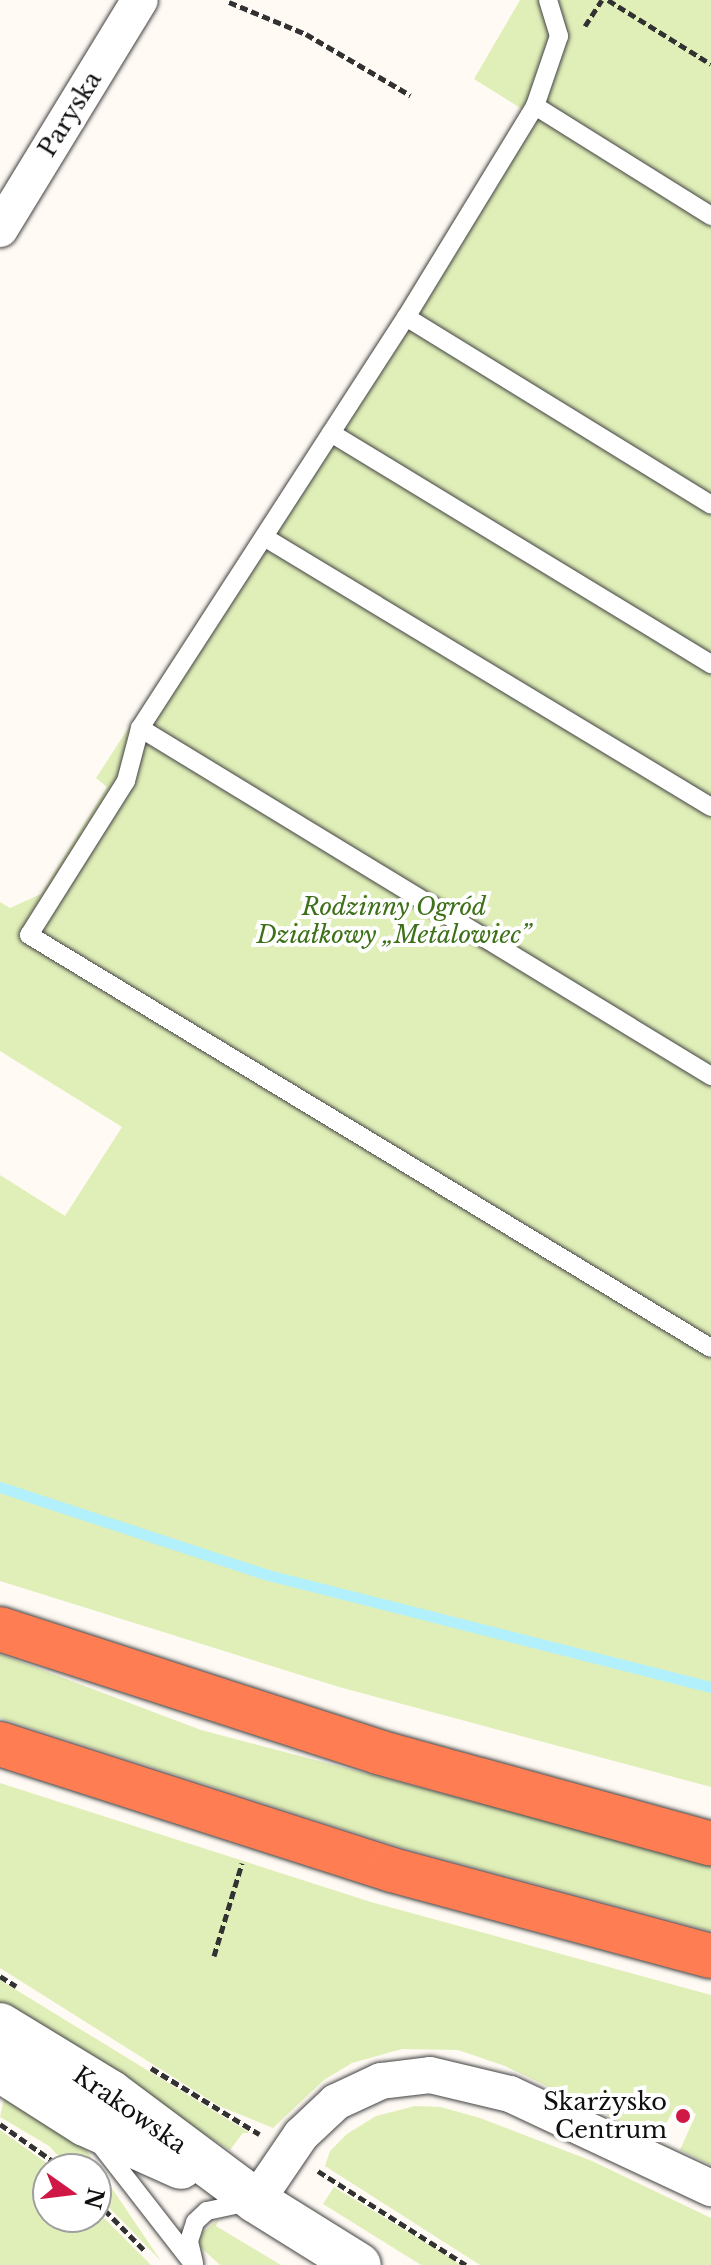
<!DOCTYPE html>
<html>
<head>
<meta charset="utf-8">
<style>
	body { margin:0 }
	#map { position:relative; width:711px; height:2265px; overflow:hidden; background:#fffaf4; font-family:"Libre Baskerville",serif }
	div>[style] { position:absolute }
	.green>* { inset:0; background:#e0efb8 }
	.stream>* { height:11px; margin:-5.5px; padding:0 5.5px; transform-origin:5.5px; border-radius:5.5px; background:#b2f0fc }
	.path>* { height:5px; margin-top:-2.5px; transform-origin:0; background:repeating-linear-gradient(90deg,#323232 0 8px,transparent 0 12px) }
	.roads { filter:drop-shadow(0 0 2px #434343) drop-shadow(0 0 2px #434343) }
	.service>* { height:18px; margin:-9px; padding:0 9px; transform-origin:9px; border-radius:9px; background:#fff }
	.minor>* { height:36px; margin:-18px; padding:0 18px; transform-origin:18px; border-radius:18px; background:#fff }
	.tertiary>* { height:44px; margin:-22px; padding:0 22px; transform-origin:22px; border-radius:22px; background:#fff }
	.motorway>* { height:44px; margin:-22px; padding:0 22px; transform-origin:22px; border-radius:22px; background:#ff7d52 }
	.dots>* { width:22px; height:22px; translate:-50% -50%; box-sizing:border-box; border:4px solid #fff; border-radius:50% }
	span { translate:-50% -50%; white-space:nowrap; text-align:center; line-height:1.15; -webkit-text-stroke:8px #fff; paint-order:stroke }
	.street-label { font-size:24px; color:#101010 }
	.park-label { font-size:24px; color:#3d7018; font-style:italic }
	.poi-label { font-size:24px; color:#101010 }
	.right { translate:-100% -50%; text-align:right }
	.north { position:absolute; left:32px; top:2153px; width:80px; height:80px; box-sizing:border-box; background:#fff; border:2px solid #9f9f9f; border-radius:50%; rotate:104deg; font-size:22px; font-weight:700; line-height:32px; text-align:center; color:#101010 }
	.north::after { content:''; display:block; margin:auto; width:28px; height:36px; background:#d01847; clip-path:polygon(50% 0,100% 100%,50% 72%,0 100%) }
</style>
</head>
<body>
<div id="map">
	<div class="green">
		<i style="clip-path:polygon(520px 0,711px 0,711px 1787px,339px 1687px,0 1581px,0 1175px,65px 1216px,122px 1127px,0 1051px,0 902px,10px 908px,41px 894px,107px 787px,96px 778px,377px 345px,522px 109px,474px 79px)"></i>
		<i style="clip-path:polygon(0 1654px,201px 1730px,711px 1864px,711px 1931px,400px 1847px,0 1718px)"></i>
		<i style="clip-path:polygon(0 1783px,371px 1902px,711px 1995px,711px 2165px,680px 2150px,696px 2114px,676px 2106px,657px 2139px,505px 2066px,458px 2050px,402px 2049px,352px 2063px,324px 2080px,273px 2128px,219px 2106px,0 1968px)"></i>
		<i style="clip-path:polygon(0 1980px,250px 2133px,243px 2133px,230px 2150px,0 2010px)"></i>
		<i style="clip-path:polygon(5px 2094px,78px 2138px,161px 2261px,96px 2194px,96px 2169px,71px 2169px,49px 2146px,0 2117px)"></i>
		<i style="clip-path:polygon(415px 2106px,441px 2107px,480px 2118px,592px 2161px,711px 2218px,711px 2265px,480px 2265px,325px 2166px,330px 2151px,347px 2134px,376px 2116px)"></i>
		<i style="clip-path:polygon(0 2130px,55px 2169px,48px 2169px,48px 2217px,96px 2217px,96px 2210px,151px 2265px,0 2265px)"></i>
		<i style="clip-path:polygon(334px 2187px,451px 2258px,460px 2265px,421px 2265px,323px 2204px)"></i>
		<i style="clip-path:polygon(218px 2220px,216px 2226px,281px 2265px,220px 2265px,197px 2244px,203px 2232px)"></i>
	</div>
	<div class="stream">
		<i style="left:0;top:1487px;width:282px;rotate:18.2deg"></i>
		<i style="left:268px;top:1575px;width:457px;rotate:14.2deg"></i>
	</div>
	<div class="path">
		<i style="left:608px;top:0;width:121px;rotate:31.9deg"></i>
		<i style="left:229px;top:2px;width:83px;rotate:22.6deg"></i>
		<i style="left:306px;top:34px;width:121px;rotate:30.4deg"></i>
		<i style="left:585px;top:26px;width:31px;rotate:-57deg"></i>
		<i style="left:214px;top:1956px;width:97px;rotate:-73.2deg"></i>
		<i style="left:0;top:1976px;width:19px;rotate:32deg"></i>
		<i style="left:151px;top:2068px;width:127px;rotate:31.4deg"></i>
		<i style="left:0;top:2124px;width:78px;rotate:35.1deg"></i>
		<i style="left:318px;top:2171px;width:175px;rotate:32.4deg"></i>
		<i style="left:96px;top:2201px;width:69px;rotate:45.6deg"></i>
	</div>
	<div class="roads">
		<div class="service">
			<i style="left:548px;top:0;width:38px;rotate:73deg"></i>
			<i style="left:559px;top:36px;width:74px;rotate:108.9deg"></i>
			<i style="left:535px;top:106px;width:247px;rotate:121.4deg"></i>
			<i style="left:406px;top:317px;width:490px;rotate:122.9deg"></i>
			<i style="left:140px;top:728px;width:55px;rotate:104.8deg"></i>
			<i style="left:126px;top:781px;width:182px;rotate:122.2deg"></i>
			<i style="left:29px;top:935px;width:797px;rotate:31.2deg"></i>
			<i style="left:535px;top:106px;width:208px;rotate:32deg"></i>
			<i style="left:406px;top:317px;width:358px;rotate:31.6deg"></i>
			<i style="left:331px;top:433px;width:445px;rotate:31.3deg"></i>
			<i style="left:264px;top:537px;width:522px;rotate:31.13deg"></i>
			<i style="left:140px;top:728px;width:669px;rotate:31.36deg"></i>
			<i style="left:99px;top:2143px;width:155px;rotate:52.1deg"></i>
			<i style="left:194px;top:2263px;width:23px;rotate:-103deg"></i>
			<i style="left:189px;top:2241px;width:20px;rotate:-72deg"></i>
			<i style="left:195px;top:2222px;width:16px;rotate:-43deg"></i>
			<i style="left:207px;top:2211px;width:43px;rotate:-12.1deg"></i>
		</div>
		<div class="minor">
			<i style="left:0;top:229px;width:268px;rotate:-58.6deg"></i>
			<i style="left:256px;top:2201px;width:80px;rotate:-55.7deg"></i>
			<i style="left:301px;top:2135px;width:48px;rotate:-43.3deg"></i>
			<i style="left:336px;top:2102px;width:50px;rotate:-25deg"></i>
			<i style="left:381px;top:2081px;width:49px;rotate:-7deg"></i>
			<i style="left:430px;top:2075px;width:82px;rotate:13.4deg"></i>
			<i style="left:510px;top:2094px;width:222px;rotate:25.1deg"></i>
		</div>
		<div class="tertiary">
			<i style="left:0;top:2025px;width:129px;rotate:31.3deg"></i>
			<i style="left:110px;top:2092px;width:182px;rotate:36.7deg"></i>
			<i style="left:256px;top:2201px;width:121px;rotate:31.9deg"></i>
			<i style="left:0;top:2070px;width:101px;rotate:32.4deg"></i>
			<i style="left:85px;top:2124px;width:105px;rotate:24.1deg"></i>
		</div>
		<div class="motorway">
			<i style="left:0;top:1629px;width:398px;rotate:18deg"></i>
			<i style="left:378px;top:1752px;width:345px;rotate:15.4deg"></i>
			<i style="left:0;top:1744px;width:412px;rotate:17.8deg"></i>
			<i style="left:392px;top:1870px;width:330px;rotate:15.1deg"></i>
		</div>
	</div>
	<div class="dots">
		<i style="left:683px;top:2116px;background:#d01847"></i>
	</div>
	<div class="street-label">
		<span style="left:70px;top:114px;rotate:-58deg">Paryska</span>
		<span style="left:130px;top:2110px;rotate:35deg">Krakowska</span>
	</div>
	<div class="park-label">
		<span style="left:394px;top:921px">Rodzinny Ogród<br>Działkowy „Metalowiec”</span>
	</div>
	<div class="poi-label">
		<span class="right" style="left:667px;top:2116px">Skarżysko<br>Centrum</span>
	</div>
	<div class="north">N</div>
</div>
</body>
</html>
